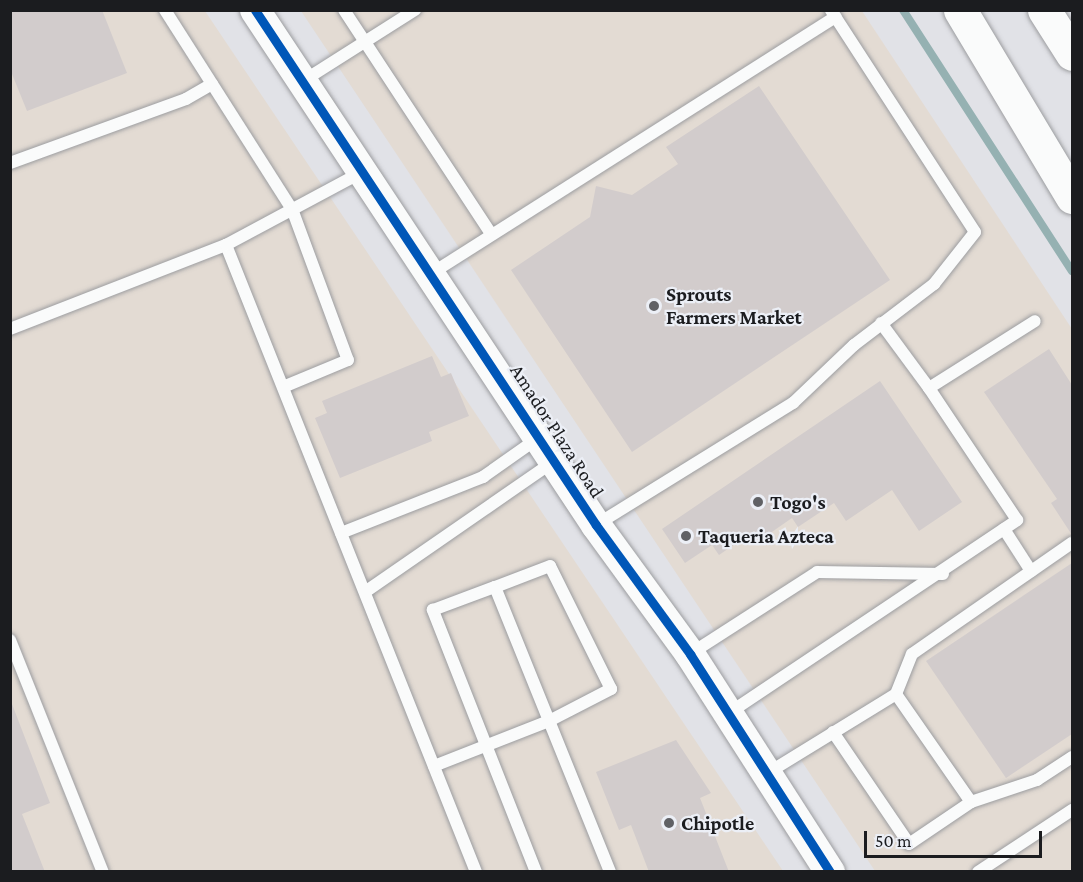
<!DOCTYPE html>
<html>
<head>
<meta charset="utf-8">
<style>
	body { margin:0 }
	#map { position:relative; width:1083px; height:882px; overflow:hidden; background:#e1e2e7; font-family:"Crimson Pro",serif }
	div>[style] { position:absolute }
	.commercial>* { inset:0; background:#e3dbd3 }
	.stream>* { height:8px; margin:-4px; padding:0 4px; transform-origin:4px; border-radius:4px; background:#95b1b2 }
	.building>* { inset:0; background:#d2cccc }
	.roads { filter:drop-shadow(0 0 2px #9c9da0) drop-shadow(0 0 2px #9c9da0) }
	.service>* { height:12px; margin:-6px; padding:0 6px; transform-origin:6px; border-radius:6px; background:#fafbfb }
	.tertiary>* { height:30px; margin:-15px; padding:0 15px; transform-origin:15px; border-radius:15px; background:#fafbfb }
	.motorway>* { height:33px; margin:-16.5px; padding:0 16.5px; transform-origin:16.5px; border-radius:16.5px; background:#fafbfb }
	.cycleway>* { height:9px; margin:-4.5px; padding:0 4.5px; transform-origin:4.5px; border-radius:4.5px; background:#0057b8 }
	.dots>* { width:16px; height:16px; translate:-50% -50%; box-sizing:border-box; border:3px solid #eceff6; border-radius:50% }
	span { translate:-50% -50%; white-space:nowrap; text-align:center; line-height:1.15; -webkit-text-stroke:4.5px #eceff6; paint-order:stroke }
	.poi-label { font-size:20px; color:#1b1c1f; font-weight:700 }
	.left { translate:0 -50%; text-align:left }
	.street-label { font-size:20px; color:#1b1c1f }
	.frame { position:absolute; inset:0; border:12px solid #1b1c1f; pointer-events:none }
	.scale { position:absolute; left:864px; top:831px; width:178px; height:27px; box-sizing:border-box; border:3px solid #1b1c1f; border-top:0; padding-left:8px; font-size:18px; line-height:21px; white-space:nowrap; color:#1b1c1f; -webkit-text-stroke:4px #eceff6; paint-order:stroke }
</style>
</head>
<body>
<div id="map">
	<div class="commercial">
		<i style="clip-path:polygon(10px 11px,205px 11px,783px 871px,11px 871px)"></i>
		<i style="clip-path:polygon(301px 11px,862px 11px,1072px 329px,1072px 871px,875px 871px)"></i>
	</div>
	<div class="stream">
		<i style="left:903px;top:10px;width:311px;rotate:57.1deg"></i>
	</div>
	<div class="building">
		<i style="clip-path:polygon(10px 10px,102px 10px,127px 73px,27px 111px,10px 69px)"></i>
		<i style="clip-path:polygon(759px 86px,890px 280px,632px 452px,511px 270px,590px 217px,596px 186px,632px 195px,678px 164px,666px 147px)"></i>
		<i style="clip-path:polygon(1049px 349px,1072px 385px,1072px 535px,1051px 503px,1057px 499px,984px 392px)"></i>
		<i style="clip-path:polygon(432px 356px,441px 377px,451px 373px,469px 416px,429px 432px,432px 441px,340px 478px,315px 418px,327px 413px,322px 401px)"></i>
		<i style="clip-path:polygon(880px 381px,962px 502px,919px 531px,892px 490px,846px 521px,834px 503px,798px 527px,792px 518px,760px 540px,754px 531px,719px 555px,712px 545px,685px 563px,662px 529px)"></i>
		<i style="clip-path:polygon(1072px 563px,1072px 734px,1006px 778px,926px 661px)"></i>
		<i style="clip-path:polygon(12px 704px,50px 803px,22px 814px,45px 872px,10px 872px)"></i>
		<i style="clip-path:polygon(676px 740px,711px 793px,700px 798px,729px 872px,649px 872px,631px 825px,619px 830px,596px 772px)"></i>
	</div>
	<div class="roads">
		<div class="service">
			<i style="left:165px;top:10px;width:236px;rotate:57.5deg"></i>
			<i style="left:292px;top:209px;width:161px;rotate:69.7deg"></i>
			<i style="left:348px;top:360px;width:70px;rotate:157.4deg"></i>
			<i style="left:344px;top:10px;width:268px;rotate:56.7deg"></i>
			<i style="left:303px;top:81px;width:133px;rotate:-32.4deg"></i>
			<i style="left:10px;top:163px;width:187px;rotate:-20deg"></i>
			<i style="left:186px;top:99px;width:30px;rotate:-30deg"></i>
			<i style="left:226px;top:245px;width:675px;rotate:68.26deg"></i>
			<i style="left:432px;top:273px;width:478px;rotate:-32.4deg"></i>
			<i style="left:881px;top:323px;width:81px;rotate:53.6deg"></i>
			<i style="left:10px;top:329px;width:232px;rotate:-21.3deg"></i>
			<i style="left:226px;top:245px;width:154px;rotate:-28.2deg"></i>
			<i style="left:596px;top:525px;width:232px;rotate:-31.8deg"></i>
			<i style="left:793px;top:403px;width:84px;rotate:-43.6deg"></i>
			<i style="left:854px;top:345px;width:101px;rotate:-37.3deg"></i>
			<i style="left:934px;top:284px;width:66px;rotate:-51.7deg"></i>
			<i style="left:975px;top:232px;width:265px;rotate:-123deg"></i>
			<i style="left:1004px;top:529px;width:50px;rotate:57.3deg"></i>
			<i style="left:341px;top:533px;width:153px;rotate:-21.5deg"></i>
			<i style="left:483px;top:477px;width:67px;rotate:-35.3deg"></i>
			<i style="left:365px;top:592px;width:230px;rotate:-34.7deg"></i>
			<i style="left:10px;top:640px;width:250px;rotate:68.2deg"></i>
			<i style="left:690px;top:654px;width:151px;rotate:-32.8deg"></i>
			<i style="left:817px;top:572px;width:126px;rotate:0.9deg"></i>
			<i style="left:729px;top:713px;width:347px;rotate:-33.8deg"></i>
			<i style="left:1017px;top:520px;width:159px;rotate:-123.7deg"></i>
			<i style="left:929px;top:388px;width:125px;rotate:-32.3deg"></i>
			<i style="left:833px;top:732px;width:135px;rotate:55.8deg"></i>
			<i style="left:909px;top:844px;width:75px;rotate:-34.1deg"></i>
			<i style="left:971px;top:802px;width:131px;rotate:-124.8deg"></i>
			<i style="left:434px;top:766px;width:123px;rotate:-21.4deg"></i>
			<i style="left:549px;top:721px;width:70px;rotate:-27.3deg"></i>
			<i style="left:611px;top:689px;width:137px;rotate:-116.4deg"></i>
			<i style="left:550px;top:566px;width:59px;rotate:159.1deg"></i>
			<i style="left:766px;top:774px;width:153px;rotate:-31.6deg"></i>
			<i style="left:896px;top:694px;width:43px;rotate:-68.2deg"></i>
			<i style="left:912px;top:654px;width:195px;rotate:-34.8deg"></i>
			<i style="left:971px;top:802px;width:70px;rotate:-18.4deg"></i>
			<i style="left:1037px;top:780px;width:42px;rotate:-33.3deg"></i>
			<i style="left:536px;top:872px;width:282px;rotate:-111.5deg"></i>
			<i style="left:433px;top:610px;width:66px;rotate:-20.4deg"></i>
			<i style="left:495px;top:587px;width:307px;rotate:68deg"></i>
			<i style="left:978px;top:872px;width:113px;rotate:-33.4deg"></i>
		</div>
		<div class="tertiary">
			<i style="left:255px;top:10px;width:618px;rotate:56.49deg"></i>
			<i style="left:596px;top:525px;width:160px;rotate:53.9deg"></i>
			<i style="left:690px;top:654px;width:259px;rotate:57.3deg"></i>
		</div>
		<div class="motorway">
			<i style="left:960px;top:10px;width:218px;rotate:59.1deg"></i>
			<i style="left:1044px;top:10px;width:52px;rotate:57.5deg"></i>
		</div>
	</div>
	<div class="cycleway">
		<i style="left:255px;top:10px;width:618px;rotate:56.49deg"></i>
		<i style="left:596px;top:525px;width:160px;rotate:53.9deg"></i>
		<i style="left:690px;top:654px;width:259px;rotate:57.3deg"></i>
	</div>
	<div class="dots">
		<i style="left:654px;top:306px;background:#606165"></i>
		<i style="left:758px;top:502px;background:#606165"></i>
		<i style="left:686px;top:536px;background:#606165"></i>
		<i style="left:669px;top:823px;background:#606165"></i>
	</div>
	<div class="poi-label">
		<span class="left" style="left:666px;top:306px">Sprouts<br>Farmers Market</span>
		<span class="left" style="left:770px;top:502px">Togo's</span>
		<span class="left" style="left:698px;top:536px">Taqueria Azteca</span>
		<span class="left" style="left:681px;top:823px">Chipotle</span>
	</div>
	<div class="street-label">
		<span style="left:557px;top:431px;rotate:57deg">Amador Plaza Road</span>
	</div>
	<div class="frame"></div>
	<div class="scale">50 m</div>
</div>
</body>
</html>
